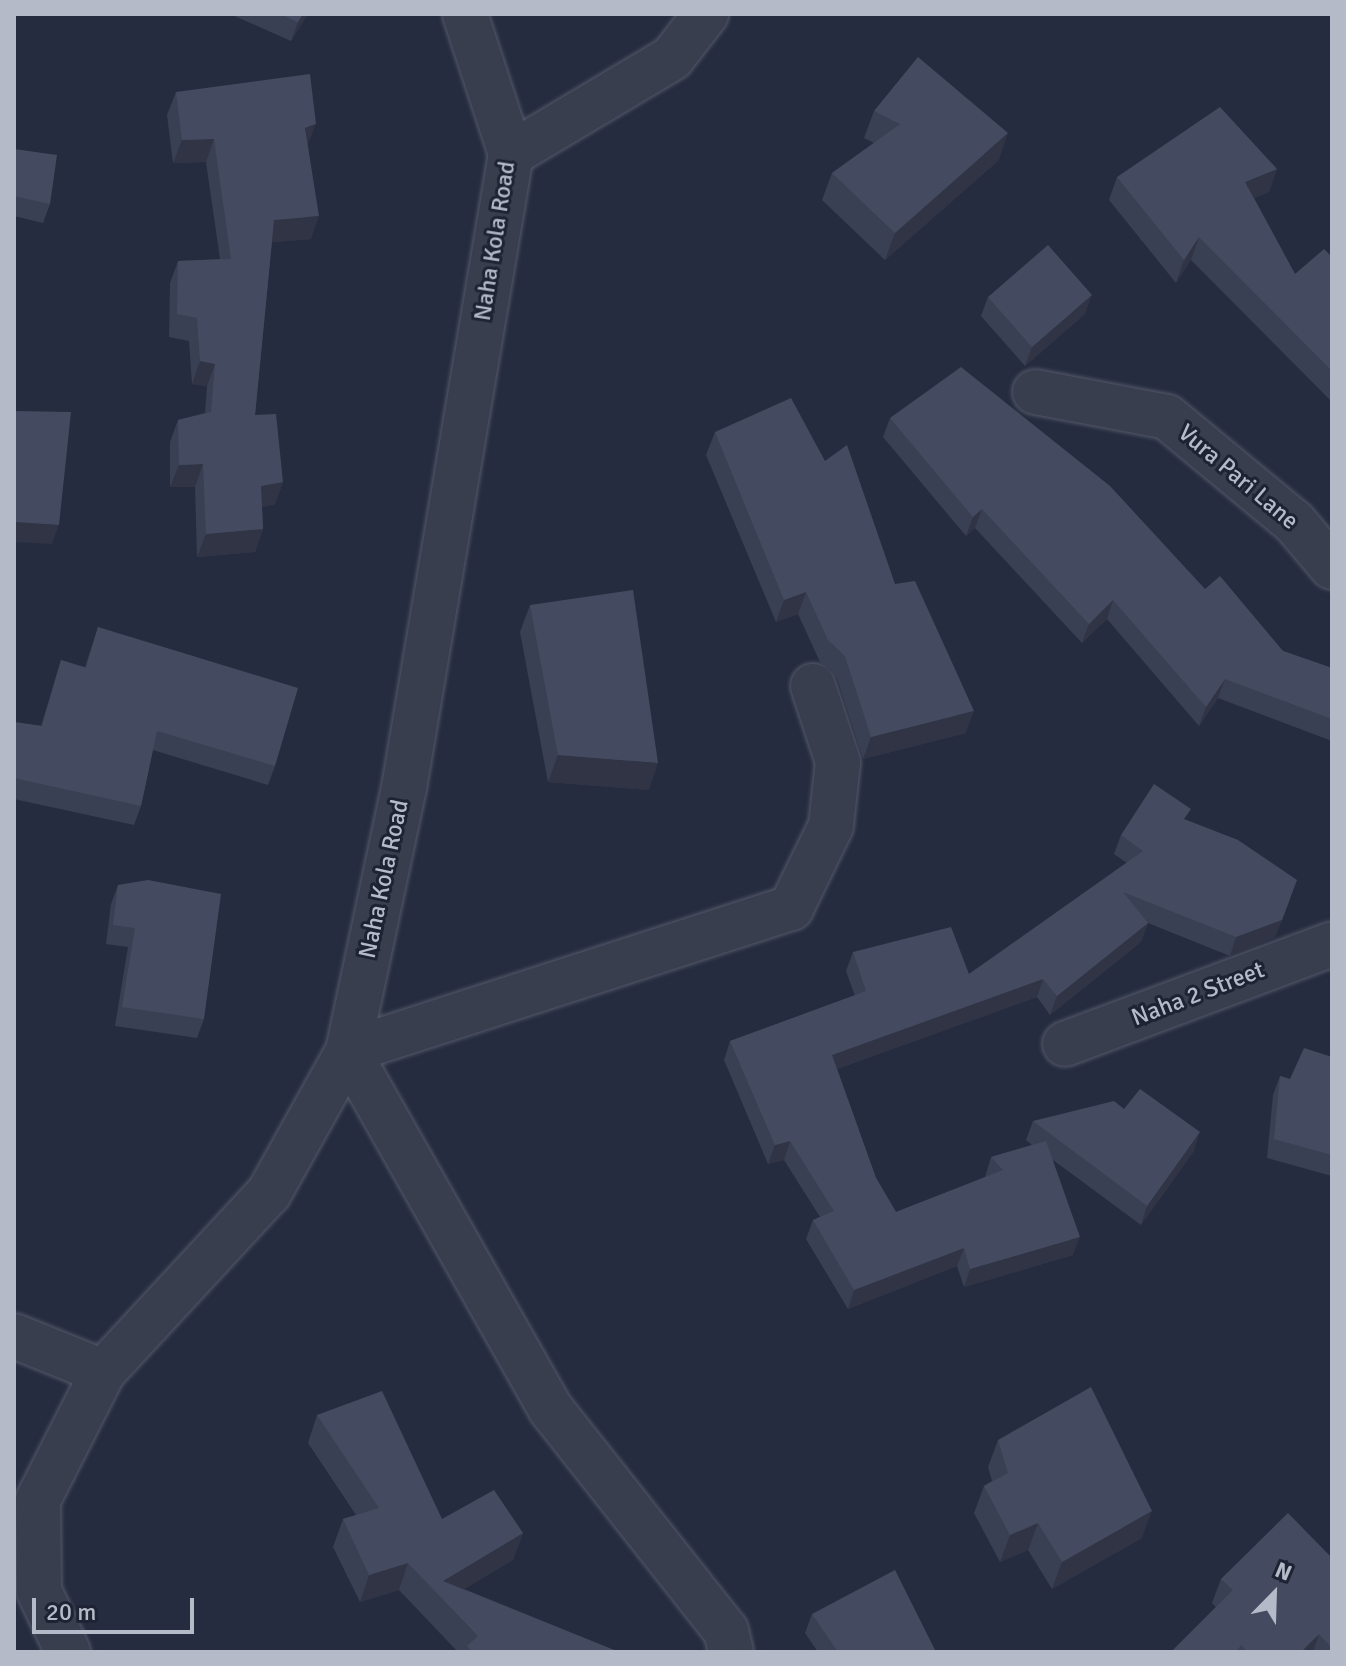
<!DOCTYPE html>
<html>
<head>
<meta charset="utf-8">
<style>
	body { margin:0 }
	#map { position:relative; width:1346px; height:1666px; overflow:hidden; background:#252c3f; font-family:Signika,sans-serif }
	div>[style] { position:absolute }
	.roads { filter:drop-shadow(0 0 2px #545969) drop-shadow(0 0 2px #545969) }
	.minor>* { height:44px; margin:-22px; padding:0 22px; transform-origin:22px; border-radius:22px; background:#393e4f }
	.tertiary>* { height:44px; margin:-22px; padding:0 22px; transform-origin:22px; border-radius:22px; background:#393e4f }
	.wall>* { inset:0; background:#3a4053 }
	.shaded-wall>* { inset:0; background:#303444 }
	.building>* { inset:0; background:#444b61 }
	span { translate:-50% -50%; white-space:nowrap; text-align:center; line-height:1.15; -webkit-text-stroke:6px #1e2334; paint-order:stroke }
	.street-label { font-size:24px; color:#b5bac9 }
	.frame { position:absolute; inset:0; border:16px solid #b5bac9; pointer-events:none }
	.north { position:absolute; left:1234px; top:1554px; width:80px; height:80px; -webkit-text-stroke:6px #1e2334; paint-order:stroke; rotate:23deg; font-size:22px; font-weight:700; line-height:32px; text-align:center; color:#b5bac9 }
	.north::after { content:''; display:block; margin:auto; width:28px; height:36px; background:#b5bac9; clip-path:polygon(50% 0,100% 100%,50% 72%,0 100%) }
	.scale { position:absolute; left:32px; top:1598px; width:162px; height:36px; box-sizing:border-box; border:4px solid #b5bac9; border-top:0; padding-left:10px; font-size:24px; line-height:28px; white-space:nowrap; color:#b5bac9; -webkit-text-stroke:6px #1e2334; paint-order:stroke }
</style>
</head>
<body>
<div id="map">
	<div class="roads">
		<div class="minor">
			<i style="left:511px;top:154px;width:187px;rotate:-30.8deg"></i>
			<i style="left:672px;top:58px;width:56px;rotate:-52.3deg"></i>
			<i style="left:1035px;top:392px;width:134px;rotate:10.7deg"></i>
			<i style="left:1167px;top:417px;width:165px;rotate:39.6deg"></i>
			<i style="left:1294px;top:522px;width:59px;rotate:49.8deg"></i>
			<i style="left:1065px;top:1044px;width:285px;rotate:-20.5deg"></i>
			<i style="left:14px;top:1336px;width:96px;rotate:22deg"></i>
			<i style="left:731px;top:1652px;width:22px;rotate:-103deg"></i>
			<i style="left:726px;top:1631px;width:284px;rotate:-128.3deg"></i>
			<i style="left:550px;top:1408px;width:410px;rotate:-119.5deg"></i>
			<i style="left:348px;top:1051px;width:466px;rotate:-17.9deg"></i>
			<i style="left:791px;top:908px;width:91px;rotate:-64deg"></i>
			<i style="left:831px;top:826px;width:64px;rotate:-83.8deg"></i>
			<i style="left:838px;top:762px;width:80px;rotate:-108.2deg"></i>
		</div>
		<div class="tertiary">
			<i style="left:68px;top:1652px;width:68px;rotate:-115.4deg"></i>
			<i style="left:39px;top:1591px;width:91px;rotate:-90.6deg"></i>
			<i style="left:38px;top:1500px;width:144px;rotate:-63.1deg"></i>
			<i style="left:103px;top:1372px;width:244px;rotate:-47.2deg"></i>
			<i style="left:269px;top:1193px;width:162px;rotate:-60.9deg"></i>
			<i style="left:348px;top:1051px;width:269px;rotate:-78deg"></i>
			<i style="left:404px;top:788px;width:643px;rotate:-80.42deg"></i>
			<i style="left:511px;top:154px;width:147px;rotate:-108.2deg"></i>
		</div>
	</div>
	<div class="wall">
		<i style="clip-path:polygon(230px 14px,308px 14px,291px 41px)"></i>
		<i style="clip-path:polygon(176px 92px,308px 145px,311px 239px,272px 242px,255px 415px,283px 482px,275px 504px,262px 507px,263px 529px,255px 552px,197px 557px,195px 487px,170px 487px,170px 442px,178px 420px,205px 413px,207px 386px,192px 384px,189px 341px,169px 337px,170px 283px,178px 261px,220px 259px,206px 162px,173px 163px,167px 115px)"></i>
		<i style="clip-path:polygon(874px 111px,999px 160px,885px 260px,822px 200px,832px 173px,874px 143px,864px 138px)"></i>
		<i style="clip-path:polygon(14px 149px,50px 204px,43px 223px,14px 216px)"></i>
		<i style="clip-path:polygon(1277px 169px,1269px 192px,1254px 198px,1295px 274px,1332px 257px,1332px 402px,1191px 260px,1176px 283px,1109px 200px,1117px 177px)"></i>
		<i style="clip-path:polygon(988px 297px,1085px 314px,1025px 366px,981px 316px)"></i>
		<i style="clip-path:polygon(890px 418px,1205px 589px,1283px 651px,1332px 668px,1332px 741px,1218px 698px,1199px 726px,1107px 619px,1082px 643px,975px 528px,966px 536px,883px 437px)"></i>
		<i style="clip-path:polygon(715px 432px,825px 461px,895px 584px,966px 733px,863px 759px,837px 678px,820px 662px,798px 614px,776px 622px,706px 455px)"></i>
		<i style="clip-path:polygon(530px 605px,649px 790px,548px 782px,520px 632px)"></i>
		<i style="clip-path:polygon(98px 627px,275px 766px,268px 785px,153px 750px,141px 806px,134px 825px,14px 799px,14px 722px,41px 726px,61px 660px,85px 667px)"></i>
		<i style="clip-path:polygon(1187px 820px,1275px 938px,1230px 956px,1148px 923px,1141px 942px,1050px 1015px,1037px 997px,837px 1069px,876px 1178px,896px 1212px,985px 1177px,991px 1157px,1032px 1145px,1026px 1140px,1033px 1121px,1124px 1109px,1194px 1151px,1141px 1225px,1053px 1160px,1073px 1255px,964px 1287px,957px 1266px,848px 1309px,806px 1239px,813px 1220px,820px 1217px,784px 1160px,768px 1164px,724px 1060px,730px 1041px,855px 996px,846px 971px,853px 952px,969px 974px,1127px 863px,1114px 854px,1121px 835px)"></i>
		<i style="clip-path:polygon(118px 885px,204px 1019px,197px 1038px,115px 1026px,128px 947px,106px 944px,111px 904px)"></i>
		<i style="clip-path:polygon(1332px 1057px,1332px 1176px,1267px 1158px,1273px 1095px,1280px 1076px,1290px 1079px)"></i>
		<i style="clip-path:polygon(317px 1415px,442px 1519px,523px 1533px,513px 1560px,464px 1589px,619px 1652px,458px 1652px,399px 1590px,360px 1602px,333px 1547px,343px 1519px,356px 1515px,308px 1443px)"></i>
		<i style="clip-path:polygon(998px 1440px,1142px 1538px,1052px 1589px,1028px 1550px,1000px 1562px,974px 1513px,984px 1486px,992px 1481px,988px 1467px)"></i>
		<i style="clip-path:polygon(1332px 1558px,1332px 1652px,1171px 1652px,1216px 1607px,1212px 1603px,1221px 1579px)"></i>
		<i style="clip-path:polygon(812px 1614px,936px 1652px,818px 1652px,805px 1633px)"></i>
	</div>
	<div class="shaded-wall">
		<i style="clip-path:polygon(303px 14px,308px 14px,291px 41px,298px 22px)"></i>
		<i style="clip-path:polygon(316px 124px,307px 147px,305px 128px)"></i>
		<i style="clip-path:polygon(1008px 133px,999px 160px,885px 260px,895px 233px)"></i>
		<i style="clip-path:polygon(214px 139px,206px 162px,173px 163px,182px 140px)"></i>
		<i style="clip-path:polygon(1277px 169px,1269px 192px,1237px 205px,1245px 182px)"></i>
		<i style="clip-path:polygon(319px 216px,311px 239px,266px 243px,274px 220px)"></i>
		<i style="clip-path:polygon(1199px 237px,1191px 260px,1176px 283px,1184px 260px)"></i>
		<i style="clip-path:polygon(1092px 295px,1085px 314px,1025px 366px,1032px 347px)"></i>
		<i style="clip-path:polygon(200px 361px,215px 364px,207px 386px,192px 384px)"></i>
		<i style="clip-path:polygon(203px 464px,195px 487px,170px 487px,179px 465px)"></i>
		<i style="clip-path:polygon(283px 482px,275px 504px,253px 509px,261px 486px)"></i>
		<i style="clip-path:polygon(982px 509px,975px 528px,966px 536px,973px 517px)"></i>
		<i style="clip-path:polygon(14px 522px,59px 525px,52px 544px,14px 542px)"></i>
		<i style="clip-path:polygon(263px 529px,255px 552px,197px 557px,206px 534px)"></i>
		<i style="clip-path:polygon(806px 592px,798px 614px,776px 622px,784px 600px)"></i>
		<i style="clip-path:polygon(1113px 600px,1107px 619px,1082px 643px,1089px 624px)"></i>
		<i style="clip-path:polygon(1225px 679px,1218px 698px,1199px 726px,1206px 707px)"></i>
		<i style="clip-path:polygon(974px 711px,966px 733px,863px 759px,871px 737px)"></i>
		<i style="clip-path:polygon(558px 755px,658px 763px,649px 790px,548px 782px)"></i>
		<i style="clip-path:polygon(1291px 898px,1275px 938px,1230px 956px,1236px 937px)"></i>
		<i style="clip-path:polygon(1148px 923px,1141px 942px,1050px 1015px,1057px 996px)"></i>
		<i style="clip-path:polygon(1043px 979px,1037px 997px,825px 1073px,832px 1055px)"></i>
		<i style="clip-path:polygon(1200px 1132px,1194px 1151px,1141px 1225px,1147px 1206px)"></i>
		<i style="clip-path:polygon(790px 1141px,784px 1160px,768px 1164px,775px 1145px)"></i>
		<i style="clip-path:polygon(1080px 1237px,1073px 1255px,964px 1287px,970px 1269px)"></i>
		<i style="clip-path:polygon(964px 1248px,957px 1266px,848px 1309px,854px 1290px)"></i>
		<i style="clip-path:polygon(1152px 1511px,1142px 1538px,1052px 1589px,1062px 1562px)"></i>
		<i style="clip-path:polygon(1038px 1523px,1028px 1550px,1000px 1562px,1010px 1535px)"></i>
		<i style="clip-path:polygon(523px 1533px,513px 1560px,445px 1601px,443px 1581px)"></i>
		<i style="clip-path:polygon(408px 1563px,399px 1590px,360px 1602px,369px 1575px)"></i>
		<i style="clip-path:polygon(1319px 1634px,1313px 1652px,1301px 1652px)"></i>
	</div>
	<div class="building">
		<i style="clip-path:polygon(280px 14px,303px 14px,298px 22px)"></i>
		<i style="clip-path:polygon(918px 57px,1008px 133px,895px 233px,832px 173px,900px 124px,874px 111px)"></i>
		<i style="clip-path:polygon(310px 74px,316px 124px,305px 128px,319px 216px,274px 220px,255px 415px,276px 414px,283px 482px,261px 486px,263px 529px,206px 534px,203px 464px,179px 465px,178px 420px,211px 412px,215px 364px,200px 361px,197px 318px,177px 314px,178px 261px,231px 259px,214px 139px,182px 140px,176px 92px)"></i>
		<i style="clip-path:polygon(1220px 107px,1277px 169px,1245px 182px,1295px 274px,1324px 249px,1332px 257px,1332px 371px,1199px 237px,1184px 260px,1117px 177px)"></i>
		<i style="clip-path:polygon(14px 149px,57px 155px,50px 204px,14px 196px)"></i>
		<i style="clip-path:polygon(1048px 245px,1092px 295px,1032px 347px,988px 297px)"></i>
		<i style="clip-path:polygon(961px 367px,1110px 486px,1205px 589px,1220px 576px,1283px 651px,1332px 668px,1332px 719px,1225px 679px,1206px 707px,1113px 600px,1089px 624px,982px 509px,973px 517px,890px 418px)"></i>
		<i style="clip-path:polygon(791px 398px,825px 461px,847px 445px,895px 584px,915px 581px,974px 711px,871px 737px,845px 656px,828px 640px,806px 592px,784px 600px,715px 432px)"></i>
		<i style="clip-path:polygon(14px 411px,71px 412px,59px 525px,14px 522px)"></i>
		<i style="clip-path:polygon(633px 590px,658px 763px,558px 755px,530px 605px)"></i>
		<i style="clip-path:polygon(98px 627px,298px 688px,275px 766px,157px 731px,141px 806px,14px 778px,14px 722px,42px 726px,61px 660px,86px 668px)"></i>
		<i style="clip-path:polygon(1154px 784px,1191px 809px,1184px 819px,1238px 840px,1297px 880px,1282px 920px,1236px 937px,1123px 892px,1148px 923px,1057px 996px,1043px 979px,832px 1055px,876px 1178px,896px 1212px,1003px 1170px,991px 1157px,1046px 1141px,1080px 1237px,970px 1269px,964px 1248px,854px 1290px,813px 1220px,834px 1211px,790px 1141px,775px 1145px,730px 1041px,866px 991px,853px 952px,951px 927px,969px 974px,1143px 851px,1121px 835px)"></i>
		<i style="clip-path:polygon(148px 880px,221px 894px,204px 1019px,122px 1007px,135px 928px,113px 925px,118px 885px)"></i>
		<i style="clip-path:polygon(1304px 1048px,1332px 1057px,1332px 1155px,1274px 1139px,1280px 1076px,1290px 1079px)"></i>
		<i style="clip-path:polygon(1140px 1089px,1200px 1132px,1147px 1206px,1033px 1121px,1114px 1101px,1124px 1109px)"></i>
		<i style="clip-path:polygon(1091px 1387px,1152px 1511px,1062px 1562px,1038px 1523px,1010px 1535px,984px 1486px,1008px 1473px,998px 1440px)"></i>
		<i style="clip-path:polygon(382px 1391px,442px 1519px,494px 1490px,523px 1533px,443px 1581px,619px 1652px,473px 1652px,467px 1646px,478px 1636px,408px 1563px,369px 1575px,343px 1519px,379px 1508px,317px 1415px)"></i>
		<i style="clip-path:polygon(1288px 1513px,1332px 1558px,1332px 1648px,1319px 1634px,1301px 1652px,1248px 1652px,1241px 1645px,1236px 1652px,1171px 1652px,1233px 1590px,1221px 1579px)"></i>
		<i style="clip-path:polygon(895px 1570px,936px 1652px,838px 1652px,812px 1614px)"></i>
	</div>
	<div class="street-label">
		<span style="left:495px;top:241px;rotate:-81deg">Naha Kola Road</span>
		<span style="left:1238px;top:477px;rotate:40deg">Vura Pari Lane</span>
		<span style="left:384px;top:879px;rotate:-78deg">Naha Kola Road</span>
		<span style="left:1198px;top:994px;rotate:-21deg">Naha 2 Street</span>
	</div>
	<div class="frame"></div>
	<div class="north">N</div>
	<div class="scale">20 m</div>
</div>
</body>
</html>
